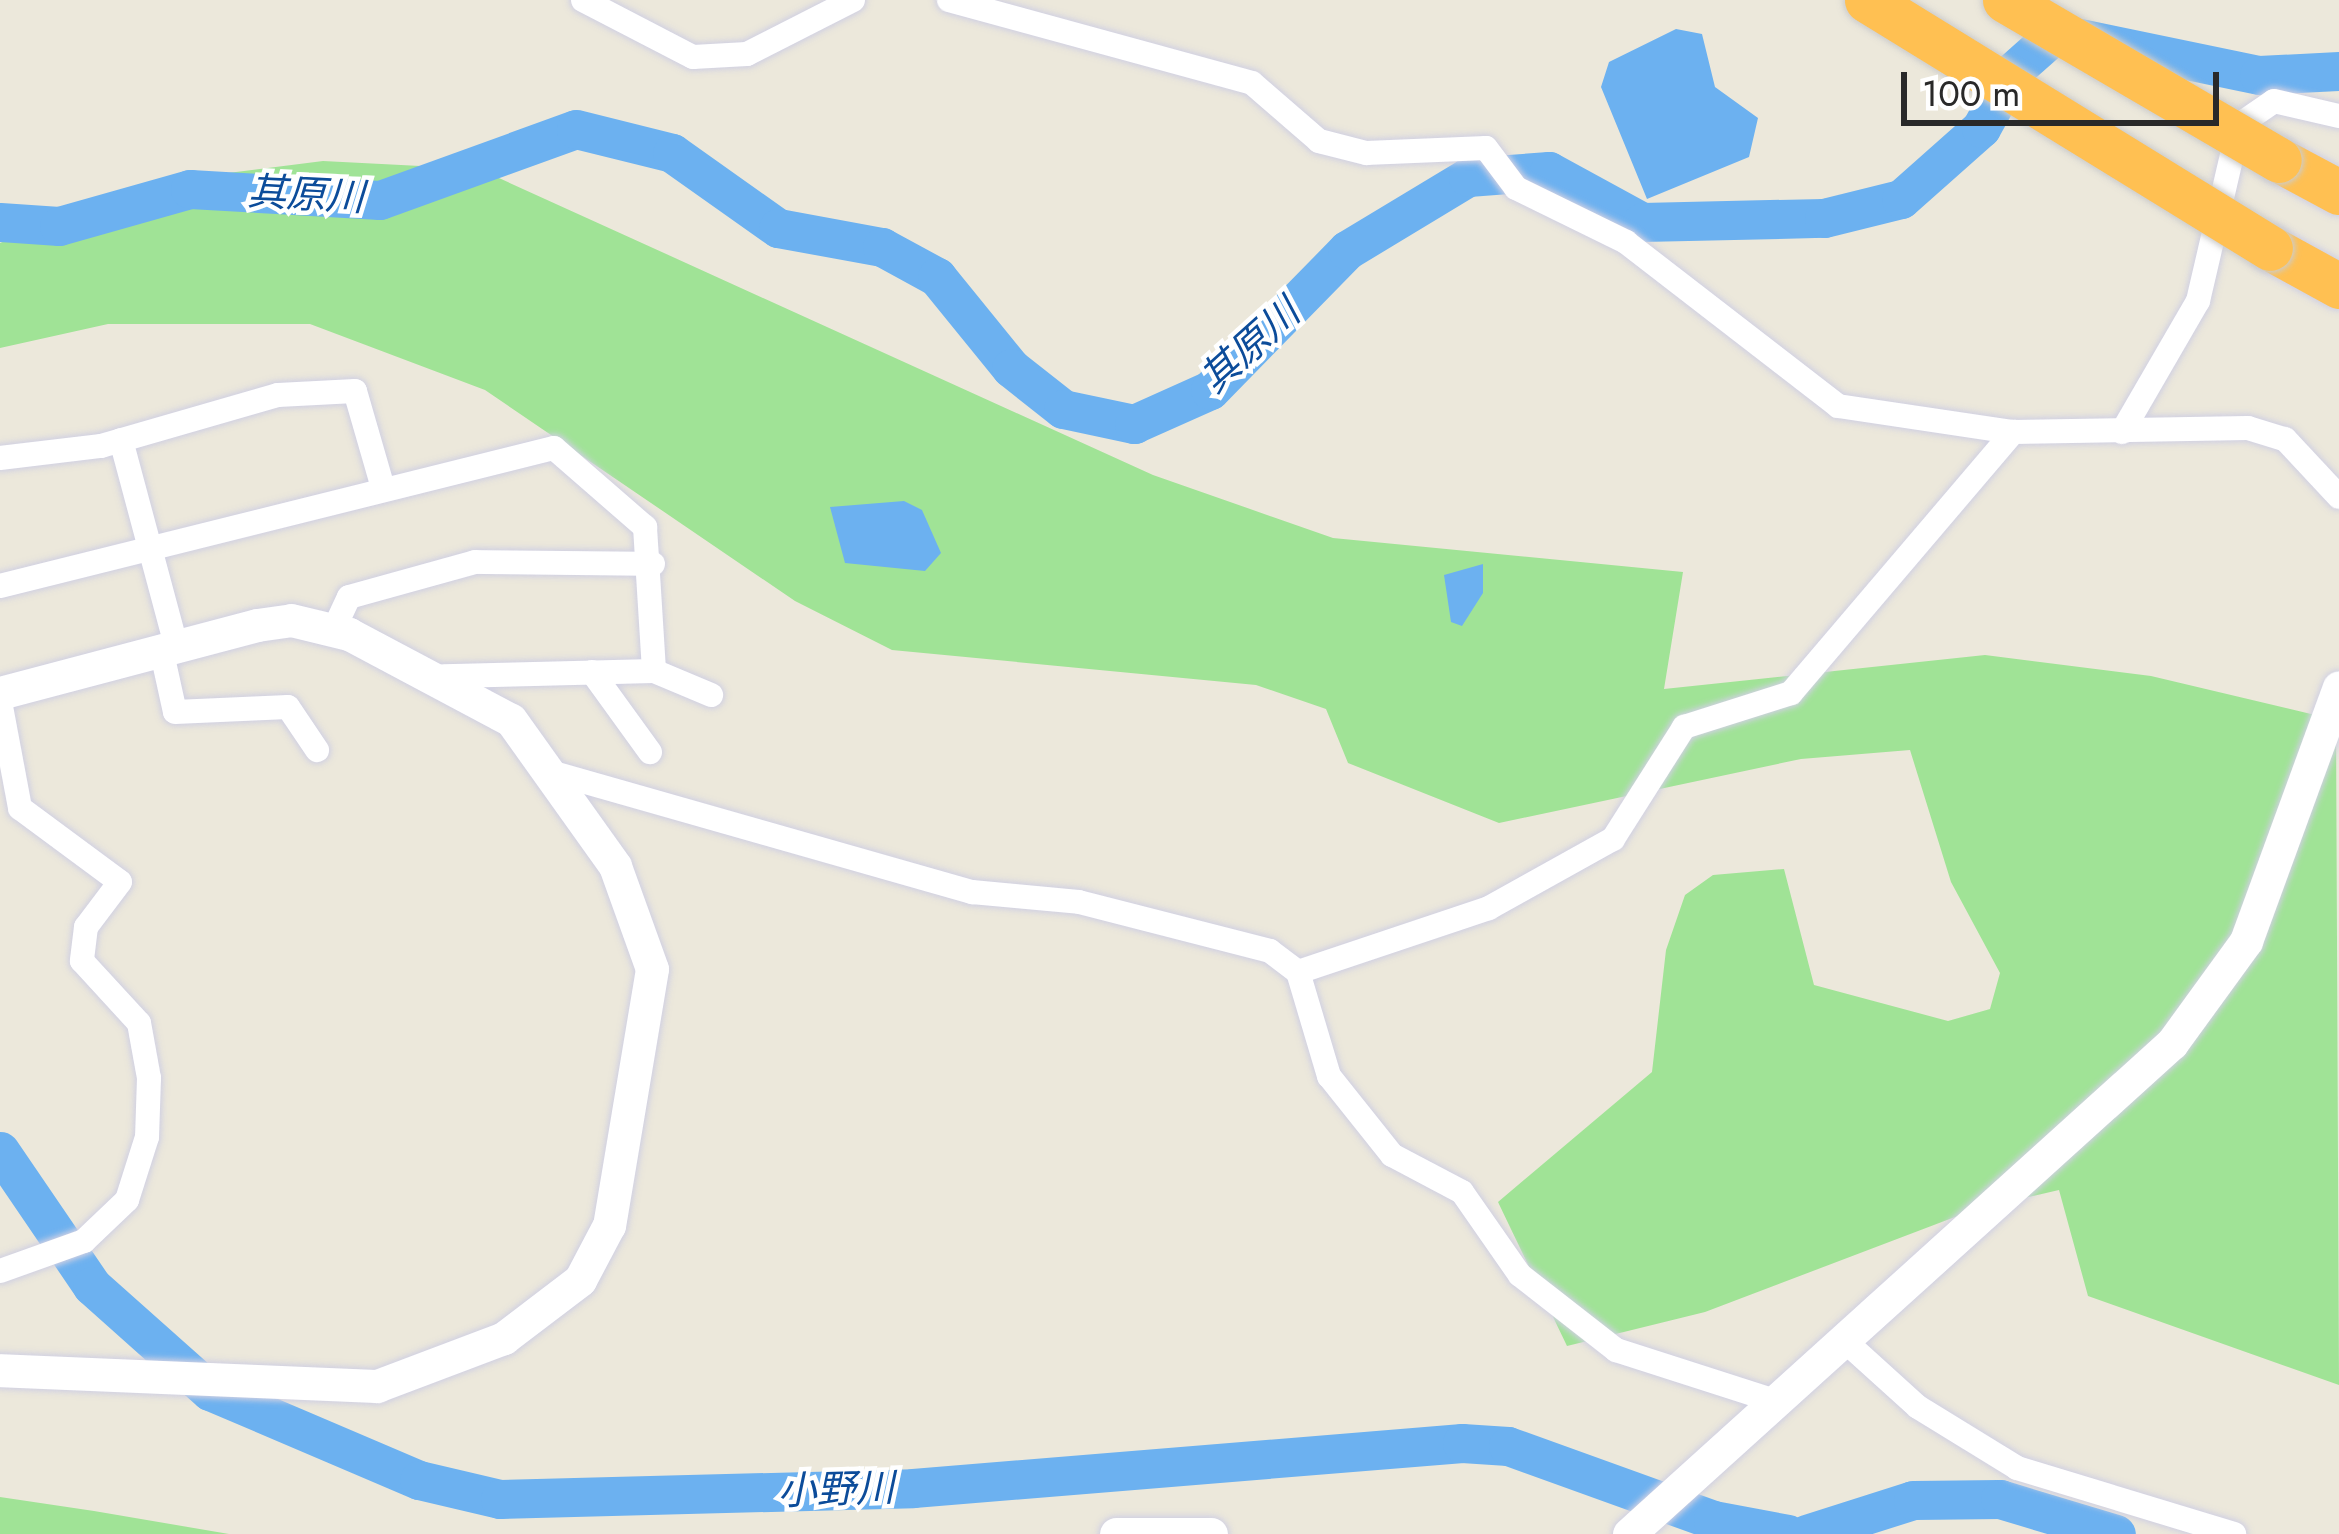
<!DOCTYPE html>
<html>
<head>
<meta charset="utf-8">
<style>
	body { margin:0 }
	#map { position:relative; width:2339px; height:1534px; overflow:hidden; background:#ece8db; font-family:Jost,"Noto Sans JP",sans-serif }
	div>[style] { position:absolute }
	.green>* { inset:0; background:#a0e396 }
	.water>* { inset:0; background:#6cb1f0 }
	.river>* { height:39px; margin:-19.5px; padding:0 19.5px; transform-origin:19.5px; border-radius:19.5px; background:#6cb1f0 }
	.roads { filter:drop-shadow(0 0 3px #d0d0e2) drop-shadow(0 0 3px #d0d0e2) }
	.minor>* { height:24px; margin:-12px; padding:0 12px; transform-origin:12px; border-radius:12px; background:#fff }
	.tertiary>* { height:33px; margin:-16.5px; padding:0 16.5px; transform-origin:16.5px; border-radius:16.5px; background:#fff }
	.motorway>* { height:45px; margin:-22.5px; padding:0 22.5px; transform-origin:22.5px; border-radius:22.5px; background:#ffc052 }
	.bridges { filter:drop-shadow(0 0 3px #ccc) drop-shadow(0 0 3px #ccc) }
	.motorway-bridge>* { height:45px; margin:-22.5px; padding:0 22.5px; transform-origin:22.5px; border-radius:22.5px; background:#ffc052 }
	span { translate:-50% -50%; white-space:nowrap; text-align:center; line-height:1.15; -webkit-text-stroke:9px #fff; paint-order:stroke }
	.water-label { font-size:39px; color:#0c4c9a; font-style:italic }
	.scale { position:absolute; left:1901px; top:72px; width:318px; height:54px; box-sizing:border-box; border:6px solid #292929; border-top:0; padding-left:15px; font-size:36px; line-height:42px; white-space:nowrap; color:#292929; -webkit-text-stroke:9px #fff; paint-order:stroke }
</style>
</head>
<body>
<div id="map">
	<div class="green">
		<i style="clip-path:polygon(323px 161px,479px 169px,1153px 475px,1333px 538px,1683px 572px,1664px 689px,1985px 655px,2151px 676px,2336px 720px,2339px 1385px,2088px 1296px,2059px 1190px,1976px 1209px,1705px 1312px,1567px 1346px,1498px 1202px,1652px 1072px,1666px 950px,1685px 895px,1713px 875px,1784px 869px,1814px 985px,1948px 1021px,1990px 1009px,2000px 973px,1951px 882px,1910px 750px,1801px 759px,1499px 823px,1348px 763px,1326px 709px,1256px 685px,892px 650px,795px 601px,485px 390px,310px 324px,108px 324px,0 348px,0 243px,156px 182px)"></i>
		<i style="clip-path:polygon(0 1497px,94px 1511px,229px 1534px,0 1534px)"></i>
	</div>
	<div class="water">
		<i style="clip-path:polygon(1676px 29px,1702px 34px,1715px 87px,1758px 118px,1749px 157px,1647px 199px,1601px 87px,1609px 62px)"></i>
		<i style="clip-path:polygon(904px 501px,922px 510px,941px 553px,925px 571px,845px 563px,830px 507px)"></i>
		<i style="clip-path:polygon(1483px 564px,1483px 593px,1462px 626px,1451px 622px,1444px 575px)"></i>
	</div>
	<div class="river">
		<i style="left:0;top:222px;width:59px;rotate:3.9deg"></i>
		<i style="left:59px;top:226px;width:136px;rotate:-15.8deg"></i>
		<i style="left:190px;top:189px;width:190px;rotate:3.3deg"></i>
		<i style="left:380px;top:200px;width:208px;rotate:-19.9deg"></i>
		<i style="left:576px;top:129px;width:99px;rotate:14deg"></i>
		<i style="left:672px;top:153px;width:130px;rotate:35.3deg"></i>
		<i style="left:778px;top:228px;width:106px;rotate:10.4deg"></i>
		<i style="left:882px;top:247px;width:63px;rotate:28.6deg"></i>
		<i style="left:937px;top:277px;width:117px;rotate:50.9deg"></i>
		<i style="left:1011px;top:368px;width:66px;rotate:38.3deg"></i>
		<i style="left:1063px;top:409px;width:73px;rotate:11.9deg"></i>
		<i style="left:1134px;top:424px;width:83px;rotate:-24.1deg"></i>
		<i style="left:1210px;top:390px;width:196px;rotate:-45.6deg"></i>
		<i style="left:1347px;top:250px;width:141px;rotate:-31.1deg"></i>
		<i style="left:1468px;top:177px;width:81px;rotate:-4.2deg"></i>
		<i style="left:1549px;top:171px;width:106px;rotate:28.7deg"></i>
		<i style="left:1642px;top:222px;width:182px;rotate:-1.3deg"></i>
		<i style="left:1824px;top:218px;width:79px;rotate:-13.9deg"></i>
		<i style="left:1901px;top:199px;width:107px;rotate:-41.6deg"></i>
		<i style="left:1981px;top:128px;width:64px;rotate:-61deg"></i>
		<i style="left:2012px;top:72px;width:59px;rotate:-41.6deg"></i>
		<i style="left:2056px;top:33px;width:207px;rotate:11.7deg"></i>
		<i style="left:2259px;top:75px;width:80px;rotate:-2.9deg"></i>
		<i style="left:0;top:1151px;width:163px;rotate:55.7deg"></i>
		<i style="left:92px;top:1286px;width:158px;rotate:41.7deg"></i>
		<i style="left:210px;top:1391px;width:227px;rotate:23.1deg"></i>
		<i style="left:419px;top:1480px;width:83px;rotate:13.2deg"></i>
		<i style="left:500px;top:1499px;width:413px;rotate:-1.5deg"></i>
		<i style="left:913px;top:1488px;width:551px;rotate:-4.69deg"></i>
		<i style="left:1462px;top:1443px;width:46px;rotate:3.7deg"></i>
		<i style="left:1508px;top:1446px;width:218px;rotate:19.8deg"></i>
		<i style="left:1713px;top:1520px;width:76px;rotate:10.6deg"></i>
		<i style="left:1806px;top:1534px;width:112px;rotate:-17.6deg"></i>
		<i style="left:1913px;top:1500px;width:87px;rotate:-0.7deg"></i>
		<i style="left:2000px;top:1499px;width:121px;rotate:16.8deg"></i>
	</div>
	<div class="roads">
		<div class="minor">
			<i style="left:583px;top:0;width:124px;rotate:27.4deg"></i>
			<i style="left:693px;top:57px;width:54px;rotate:-3.2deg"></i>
			<i style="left:747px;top:54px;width:119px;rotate:-27deg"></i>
			<i style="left:949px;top:0;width:314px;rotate:15.3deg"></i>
			<i style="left:1252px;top:83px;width:89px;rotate:40.9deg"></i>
			<i style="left:1319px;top:141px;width:49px;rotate:14.3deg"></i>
			<i style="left:1366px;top:153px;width:120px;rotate:-2.4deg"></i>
			<i style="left:1486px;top:148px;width:50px;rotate:53.1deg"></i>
			<i style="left:1516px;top:188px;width:123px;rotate:26.1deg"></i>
			<i style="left:1626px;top:242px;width:268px;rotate:37.7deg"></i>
			<i style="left:1838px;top:406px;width:177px;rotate:8.5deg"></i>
			<i style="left:2013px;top:432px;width:235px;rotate:-1deg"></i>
			<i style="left:2248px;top:428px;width:39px;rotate:17deg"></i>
			<i style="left:2285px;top:439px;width:79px;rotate:47deg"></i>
			<i style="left:2122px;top:432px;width:151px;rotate:-59.9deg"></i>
			<i style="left:2198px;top:301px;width:181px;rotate:-76.9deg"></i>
			<i style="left:2239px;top:125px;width:42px;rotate:-34.4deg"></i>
			<i style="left:2274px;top:101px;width:67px;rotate:13deg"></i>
			<i style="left:121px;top:440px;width:216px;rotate:75deg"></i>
			<i style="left:0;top:458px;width:102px;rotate:-6.8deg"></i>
			<i style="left:101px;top:446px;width:184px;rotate:-16.1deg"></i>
			<i style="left:278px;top:395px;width:77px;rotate:-3deg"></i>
			<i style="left:355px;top:391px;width:101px;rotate:73.9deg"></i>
			<i style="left:0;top:586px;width:571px;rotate:-13.99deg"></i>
			<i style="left:554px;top:448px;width:121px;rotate:41deg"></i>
			<i style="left:645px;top:527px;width:144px;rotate:86.4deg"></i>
			<i style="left:654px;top:671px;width:210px;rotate:178.6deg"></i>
			<i style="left:334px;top:629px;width:35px;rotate:-65deg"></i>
			<i style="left:349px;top:597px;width:131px;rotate:-15.5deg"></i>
			<i style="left:475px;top:562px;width:178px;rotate:0.6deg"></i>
			<i style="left:162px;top:653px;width:60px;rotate:77.6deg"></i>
			<i style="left:175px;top:712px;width:113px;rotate:-2.5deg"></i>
			<i style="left:288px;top:707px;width:52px;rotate:56deg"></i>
			<i style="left:654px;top:671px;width:62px;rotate:22.8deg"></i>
			<i style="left:592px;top:672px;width:99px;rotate:54.1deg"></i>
			<i style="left:0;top:701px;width:109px;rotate:79.4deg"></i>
			<i style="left:20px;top:808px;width:124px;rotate:36.5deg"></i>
			<i style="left:120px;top:882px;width:56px;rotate:127.1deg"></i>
			<i style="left:86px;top:927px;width:34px;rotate:97deg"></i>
			<i style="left:82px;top:961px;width:84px;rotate:47.4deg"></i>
			<i style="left:139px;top:1023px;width:56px;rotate:79.7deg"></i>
			<i style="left:149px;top:1078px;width:59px;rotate:91.9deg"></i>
			<i style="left:147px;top:1137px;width:66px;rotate:107.6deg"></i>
			<i style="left:127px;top:1200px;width:59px;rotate:136.4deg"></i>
			<i style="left:84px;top:1241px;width:89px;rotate:160.3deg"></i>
			<i style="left:554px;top:773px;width:435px;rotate:15.9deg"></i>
			<i style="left:972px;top:892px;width:107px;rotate:5.3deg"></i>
			<i style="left:1079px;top:902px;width:197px;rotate:14.4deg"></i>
			<i style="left:1270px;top:951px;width:35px;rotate:37deg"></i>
			<i style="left:1298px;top:972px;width:109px;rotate:73.4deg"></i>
			<i style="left:1329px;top:1076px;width:101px;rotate:51.4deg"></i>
			<i style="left:1392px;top:1155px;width:79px;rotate:27.9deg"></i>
			<i style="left:1462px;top:1192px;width:101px;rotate:55.1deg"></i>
			<i style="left:1520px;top:1275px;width:122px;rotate:38deg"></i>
			<i style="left:1616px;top:1350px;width:170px;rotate:17.8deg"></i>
			<i style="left:1298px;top:972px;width:201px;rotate:-18.5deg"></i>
			<i style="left:1489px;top:908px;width:142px;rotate:-29.1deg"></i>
			<i style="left:1613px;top:839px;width:133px;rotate:-57.6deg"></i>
			<i style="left:1684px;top:727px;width:112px;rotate:-17.6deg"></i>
			<i style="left:1791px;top:693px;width:343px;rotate:-49.6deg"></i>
			<i style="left:1846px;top:1342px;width:97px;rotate:42.1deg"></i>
			<i style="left:1918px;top:1407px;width:116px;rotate:31.6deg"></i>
			<i style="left:2017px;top:1468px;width:227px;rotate:16.9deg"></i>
		</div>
		<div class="tertiary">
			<i style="left:0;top:693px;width:266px;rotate:-14.8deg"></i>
			<i style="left:257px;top:625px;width:34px;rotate:-8deg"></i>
			<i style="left:291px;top:620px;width:60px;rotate:13.6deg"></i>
			<i style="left:349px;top:634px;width:183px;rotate:28deg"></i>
			<i style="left:511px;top:720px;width:179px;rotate:54.5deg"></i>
			<i style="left:615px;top:866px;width:109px;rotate:70.2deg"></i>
			<i style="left:652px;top:969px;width:260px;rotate:99.5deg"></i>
			<i style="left:609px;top:1225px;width:62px;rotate:117.8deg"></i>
			<i style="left:580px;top:1280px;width:96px;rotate:142.7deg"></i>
			<i style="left:504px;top:1338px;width:136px;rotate:159.3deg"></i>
			<i style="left:377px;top:1386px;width:377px;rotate:-177.6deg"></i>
			<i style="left:1116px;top:1534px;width:95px"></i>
			<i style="left:1629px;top:1534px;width:732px;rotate:-42.12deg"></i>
			<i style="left:2172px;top:1043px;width:126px;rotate:-54deg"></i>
			<i style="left:2246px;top:941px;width:270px;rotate:-69.9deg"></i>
		</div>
		<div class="motorway">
			<i style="left:2279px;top:160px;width:68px;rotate:28.1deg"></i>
			<i style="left:2270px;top:248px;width:79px;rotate:28.8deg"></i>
		</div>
	</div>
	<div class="bridges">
		<div class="motorway-bridge">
			<i style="left:1867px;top:0;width:473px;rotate:31.6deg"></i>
			<i style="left:2005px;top:0;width:317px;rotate:30.3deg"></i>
		</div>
	</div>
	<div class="water-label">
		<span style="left:306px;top:195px;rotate:3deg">其原川</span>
		<span style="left:1250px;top:346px;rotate:-42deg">其原川</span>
		<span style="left:836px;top:1490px;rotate:-2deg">小野川</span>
	</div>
	<div class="scale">100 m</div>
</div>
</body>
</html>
